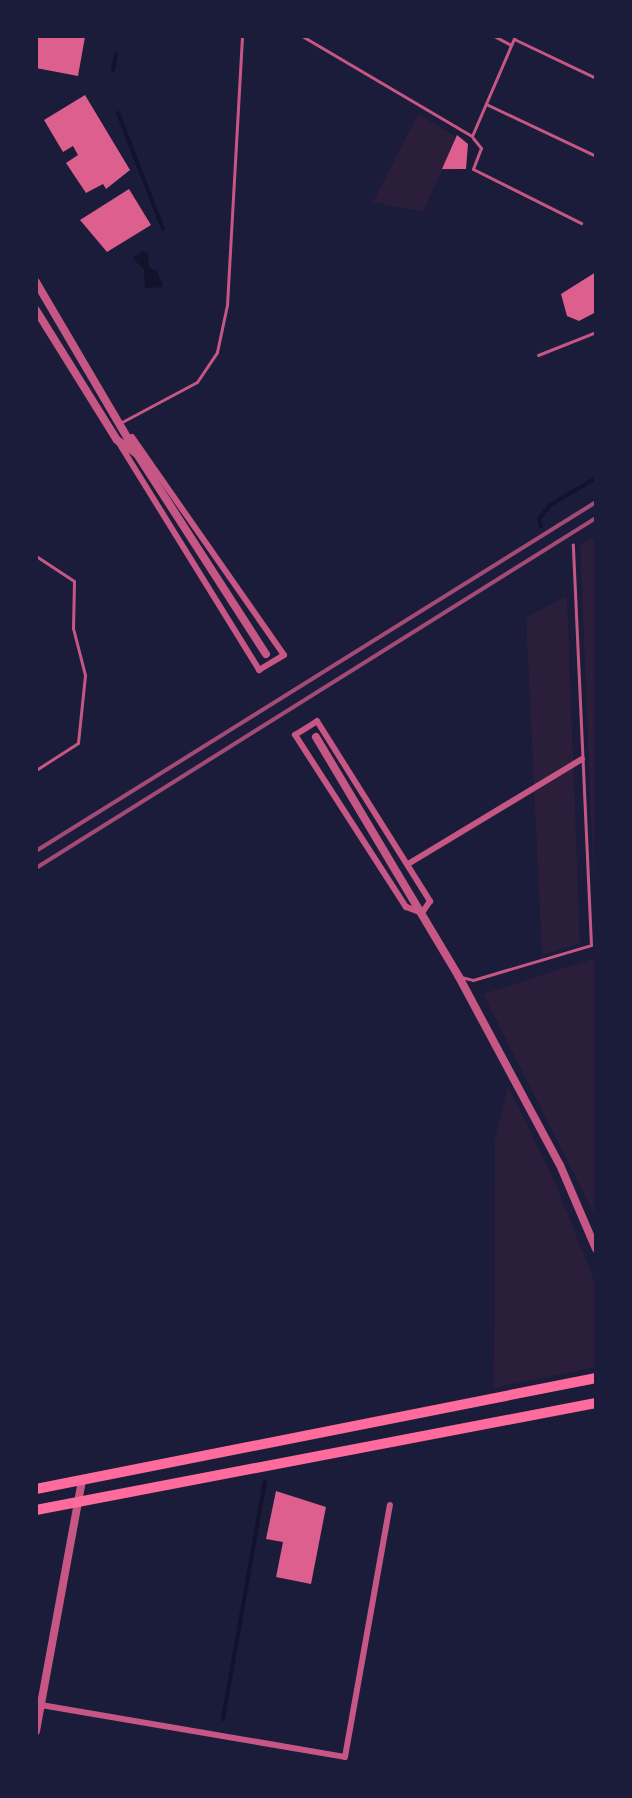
<!DOCTYPE html>
<html>
<head>
<meta charset="utf-8">
<style>
	body { margin:0 }
	#map { position:relative; width:632px; height:1798px; overflow:hidden; background:#1b1b3a; font-family:Raleway,sans-serif }
	div>[style] { position:absolute }
	.green>* { inset:0; background:#2a1e3b }
	.water>* { inset:0; background:#12122b }
	.stream>* { height:4px; margin:-2px; padding:0 2px; transform-origin:2px; border-radius:2px; background:#12122b }
	.building>* { inset:0; background:#dd5f8e }
	.service>* { height:3px; margin:-1.5px; padding:0 1.5px; transform-origin:1.5px; border-radius:1.5px; background:#c65784 }
	.minor>* { height:6px; margin:-3px; padding:0 3px; transform-origin:3px; border-radius:3px; background:#c65784 }
	.tertiary>* { height:8px; margin:-4px; padding:0 4px; transform-origin:4px; border-radius:4px; background:#c65784 }
	.primary>* { height:10px; margin:-5px; padding:0 5px; transform-origin:5px; border-radius:5px; background:#ff6b9d }
	.rail>* { height:4px; margin:-2px; padding:0 2px; transform-origin:2px; border-radius:2px; background:#a44b75 }
	span { translate:-50% -50%; white-space:nowrap; text-align:center; line-height:1.15; -webkit-text-stroke:8px #1b1b3a; paint-order:stroke }
	.frame { position:absolute; inset:0; border:38px solid #1b1b3a; pointer-events:none }
</style>
</head>
<body>
<div id="map">
	<div class="green">
		<i style="clip-path:polygon(418px 114px,468px 144px,466px 169px,442px 170px,423px 212px,373px 202px)"></i>
		<i style="clip-path:polygon(596px 536px,596px 936px,580px 545px)"></i>
		<i style="clip-path:polygon(567px 596px,580px 943px,542px 955px,526px 617px)"></i>
		<i style="clip-path:polygon(596px 958px,596px 1217px,483px 994px)"></i>
		<i style="clip-path:polygon(508px 1086px,553px 1178px,595px 1283px,596px 1367px,494px 1388px,495px 1139px)"></i>
	</div>
	<div class="water">
		<i style="clip-path:polygon(142px 251px,148px 253px,149px 268px,157px 271px,163px 287px,145px 288px,144px 270px,133px 258px)"></i>
	</div>
	<div class="stream">
		<i style="left:113px;top:70px;width:16px;rotate:-79deg"></i>
		<i style="left:118px;top:113px;width:124px;rotate:68.8deg"></i>
		<i style="left:541px;top:526px;width:7px;rotate:-106deg"></i>
		<i style="left:539px;top:519px;width:18px;rotate:-52deg"></i>
		<i style="left:550px;top:505px;width:53px;rotate:-30.4deg"></i>
		<i style="left:223px;top:1719px;width:241px;rotate:-80deg"></i>
	</div>
	<div class="building">
		<i style="clip-path:polygon(36px 36px,85px 37px,78px 76px,36px 68px)"></i>
		<i style="clip-path:polygon(85px 95px,130px 170px,106px 189px,103px 184px,86px 193px,66px 163px,78px 155px,73px 146px,63px 152px,44px 120px)"></i>
		<i style="clip-path:polygon(457px 135px,468px 144px,466px 169px,442px 169px)"></i>
		<i style="clip-path:polygon(129px 189px,151px 225px,107px 252px,80px 220px)"></i>
		<i style="clip-path:polygon(596px 272px,596px 312px,579px 321px,567px 316px,561px 294px)"></i>
		<i style="clip-path:polygon(276px 1491px,326px 1507px,311px 1584px,276px 1577px,283px 1542px,266px 1539px)"></i>
	</div>
	<div class="service">
		<i style="left:302px;top:36px;width:197px;rotate:30.5deg"></i>
		<i style="left:472px;top:136px;width:109px;rotate:-66.7deg"></i>
		<i style="left:494px;top:36px;width:19px;rotate:28deg"></i>
		<i style="left:514px;top:39px;width:91px;rotate:25.4deg"></i>
		<i style="left:486px;top:104px;width:122px;rotate:25.3deg"></i>
		<i style="left:473px;top:138px;width:13px;rotate:51deg"></i>
		<i style="left:481px;top:148px;width:22px;rotate:111deg"></i>
		<i style="left:473px;top:169px;width:121px;rotate:26.6deg"></i>
		<i style="left:538px;top:355px;width:62px;rotate:-21.6deg"></i>
		<i style="left:122px;top:422px;width:85px;rotate:-28.1deg"></i>
		<i style="left:197px;top:382px;width:36px;rotate:-56deg"></i>
		<i style="left:217px;top:352px;width:48px;rotate:-78deg"></i>
		<i style="left:227px;top:305px;width:269px;rotate:-86.8deg"></i>
		<i style="left:36px;top:556px;width:45px;rotate:33.3deg"></i>
		<i style="left:74px;top:581px;width:47px;rotate:91.2deg"></i>
		<i style="left:73px;top:628px;width:49px;rotate:75.7deg"></i>
		<i style="left:85px;top:675px;width:68px;rotate:95.9deg"></i>
		<i style="left:78px;top:743px;width:50px;rotate:147.3deg"></i>
		<i style="left:461px;top:977px;width:12px;rotate:14deg"></i>
		<i style="left:473px;top:980px;width:123px;rotate:-16.5deg"></i>
		<i style="left:591px;top:945px;width:401px;rotate:-92.6deg"></i>
	</div>
	<div class="minor">
		<i style="left:119px;top:443px;width:267px;rotate:58.3deg"></i>
		<i style="left:259px;top:670px;width:29px;rotate:-31deg"></i>
		<i style="left:284px;top:655px;width:266px;rotate:-124.9deg"></i>
		<i style="left:317px;top:721px;width:213px;rotate:57.9deg"></i>
		<i style="left:430px;top:901px;width:14px;rotate:124deg"></i>
		<i style="left:422px;top:913px;width:17px;rotate:-159deg"></i>
		<i style="left:406px;top:907px;width:205px;rotate:-122.8deg"></i>
		<i style="left:295px;top:735px;width:26px;rotate:-32deg"></i>
		<i style="left:408px;top:864px;width:203px;rotate:-31.1deg"></i>
		<i style="left:41px;top:1705px;width:308px;rotate:9.7deg"></i>
		<i style="left:345px;top:1757px;width:256px;rotate:-79.9deg"></i>
	</div>
	<div class="tertiary">
		<i style="left:36px;top:282px;width:199px;rotate:59.6deg"></i>
		<i style="left:137px;top:454px;width:238px;rotate:57.2deg"></i>
		<i style="left:36px;top:310px;width:153px;rotate:58.1deg"></i>
		<i style="left:117px;top:440px;width:24px;rotate:35deg"></i>
		<i style="left:316px;top:737px;width:279px;rotate:59.2deg"></i>
		<i style="left:459px;top:977px;width:213px;rotate:61.8deg"></i>
		<i style="left:560px;top:1165px;width:91px;rotate:66.8deg"></i>
		<i style="left:36px;top:1731px;width:255px;rotate:-79.6deg"></i>
	</div>
	<div class="primary">
		<i style="left:36px;top:1489px;width:571px;rotate:-11.21deg"></i>
		<i style="left:36px;top:1510px;width:570px;rotate:-10.82deg"></i>
	</div>
	<div class="rail">
		<i style="left:36px;top:851px;width:660px;rotate:-31.93deg"></i>
		<i style="left:36px;top:868px;width:660px;rotate:-32.01deg"></i>
	</div>
	<div class="frame"></div>
</div>
</body>
</html>
